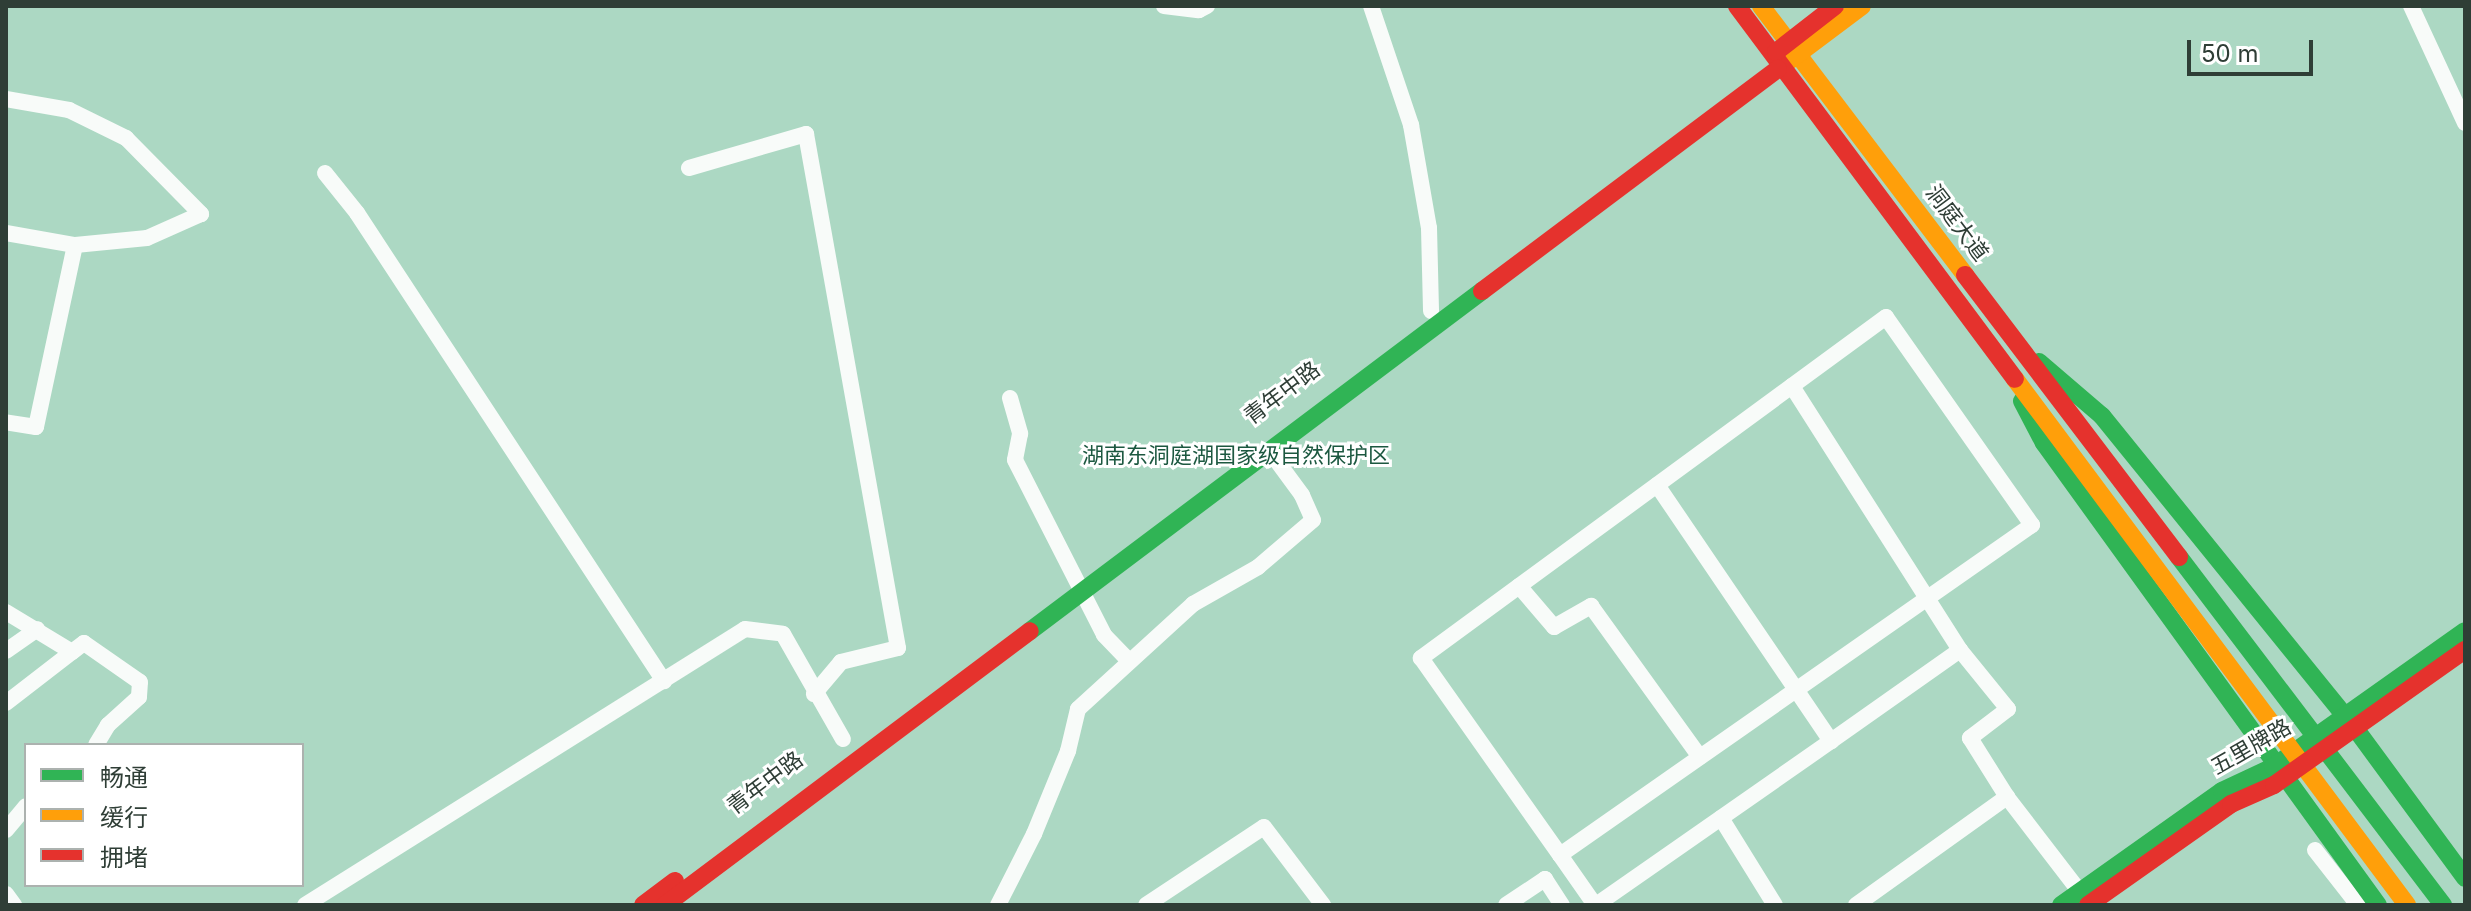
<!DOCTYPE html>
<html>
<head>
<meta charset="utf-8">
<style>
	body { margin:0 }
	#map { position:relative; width:2471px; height:911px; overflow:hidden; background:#cde2d7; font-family:Inter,"Noto Sans SC",sans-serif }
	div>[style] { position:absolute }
	.green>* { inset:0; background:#acd8c3 }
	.street>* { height:16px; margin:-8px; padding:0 8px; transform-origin:8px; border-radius:8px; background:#f8fbf9 }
	.fast>* { height:18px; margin:-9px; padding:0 9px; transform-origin:9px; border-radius:9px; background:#30b455 }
	.slow>* { height:18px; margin:-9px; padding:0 9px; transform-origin:9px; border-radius:9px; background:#ff9f0a }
	.jam>* { height:18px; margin:-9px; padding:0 9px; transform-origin:9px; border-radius:9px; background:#e5322d }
	span { translate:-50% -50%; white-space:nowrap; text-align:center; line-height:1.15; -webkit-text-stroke:6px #fff; paint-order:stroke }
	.street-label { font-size:22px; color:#2f3e36 }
	.park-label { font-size:22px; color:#1c5840 }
	.frame { position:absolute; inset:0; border:8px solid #2f3e36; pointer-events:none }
	.legend { position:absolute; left:24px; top:743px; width:280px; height:144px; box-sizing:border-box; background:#fff; border:2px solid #acb2af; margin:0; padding:10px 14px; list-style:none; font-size:24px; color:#2f3e36 }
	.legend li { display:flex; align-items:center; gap:16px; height:40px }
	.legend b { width:40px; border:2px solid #acb2af }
	.scale { position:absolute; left:2187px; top:40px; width:126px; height:36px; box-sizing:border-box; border:4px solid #2f3e36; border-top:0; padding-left:10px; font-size:24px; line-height:28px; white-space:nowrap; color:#2f3e36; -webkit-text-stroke:6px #fff; paint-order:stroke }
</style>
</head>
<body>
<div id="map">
	<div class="green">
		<i style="clip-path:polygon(evenodd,6px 6px,2465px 6px,2465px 905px,6px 905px,6px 6px,26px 745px,302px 745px,302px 885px,26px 885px,26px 745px)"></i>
	</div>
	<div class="street">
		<i style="left:1164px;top:6px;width:35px;rotate:7deg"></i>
		<i style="left:1199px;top:10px;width:9px;rotate:-27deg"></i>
		<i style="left:1371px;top:6px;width:126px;rotate:71.4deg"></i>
		<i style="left:1411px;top:125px;width:105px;rotate:80.1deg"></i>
		<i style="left:1429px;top:228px;width:83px;rotate:88.6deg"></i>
		<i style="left:2411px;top:6px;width:129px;rotate:65.2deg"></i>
		<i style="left:6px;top:99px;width:64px;rotate:9.9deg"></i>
		<i style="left:69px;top:110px;width:64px;rotate:26.2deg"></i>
		<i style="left:126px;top:138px;width:107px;rotate:45.4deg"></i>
		<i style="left:201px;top:214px;width:59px;rotate:156deg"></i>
		<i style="left:147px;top:238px;width:72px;rotate:174.4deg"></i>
		<i style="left:689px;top:168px;width:122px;rotate:-16.2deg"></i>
		<i style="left:806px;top:134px;width:522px;rotate:79.85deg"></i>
		<i style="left:898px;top:648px;width:59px;rotate:166.2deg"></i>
		<i style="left:841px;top:662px;width:42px;rotate:130.2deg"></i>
		<i style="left:325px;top:173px;width:51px;rotate:51.3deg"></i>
		<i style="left:357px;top:213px;width:560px;rotate:56.74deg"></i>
		<i style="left:6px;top:233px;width:70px;rotate:9.9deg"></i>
		<i style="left:75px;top:245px;width:186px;rotate:102.1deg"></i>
		<i style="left:36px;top:427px;width:30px;rotate:-171deg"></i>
		<i style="left:1010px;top:398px;width:37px;rotate:74deg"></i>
		<i style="left:1020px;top:434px;width:26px;rotate:101deg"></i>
		<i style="left:1015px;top:460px;width:196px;rotate:63deg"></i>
		<i style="left:1104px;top:635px;width:36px;rotate:46deg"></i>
		<i style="left:1657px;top:485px;width:310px;rotate:55.8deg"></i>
		<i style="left:1831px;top:741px;width:158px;rotate:-35.2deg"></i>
		<i style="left:1960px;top:650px;width:313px;rotate:-122.5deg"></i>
		<i style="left:1519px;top:586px;width:54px;rotate:49.5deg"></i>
		<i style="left:1554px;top:627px;width:43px;rotate:-29.6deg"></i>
		<i style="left:1591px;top:606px;width:186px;rotate:54.2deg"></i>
		<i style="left:6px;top:612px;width:77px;rotate:31.2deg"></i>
		<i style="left:72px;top:652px;width:15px;rotate:-37deg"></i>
		<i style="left:84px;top:643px;width:68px;rotate:34.9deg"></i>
		<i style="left:140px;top:682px;width:15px;rotate:94deg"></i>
		<i style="left:139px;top:697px;width:42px;rotate:137.9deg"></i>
		<i style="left:108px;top:725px;width:23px;rotate:121deg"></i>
		<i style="left:1960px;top:650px;width:76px;rotate:50.9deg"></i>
		<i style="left:2008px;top:709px;width:48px;rotate:142.7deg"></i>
		<i style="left:1970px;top:738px;width:70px;rotate:57.9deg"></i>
		<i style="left:6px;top:651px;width:38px;rotate:-35deg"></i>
		<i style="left:6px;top:703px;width:83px;rotate:-37.7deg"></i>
		<i style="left:1721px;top:818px;width:102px;rotate:58.2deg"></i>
		<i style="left:6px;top:830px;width:31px;rotate:-50deg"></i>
		<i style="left:2315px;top:850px;width:70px;rotate:52deg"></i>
		<i style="left:1560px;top:855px;width:576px;rotate:-34.96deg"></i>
		<i style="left:2032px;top:525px;width:254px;rotate:-125.1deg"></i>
		<i style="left:1886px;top:317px;width:577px;rotate:143.75deg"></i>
		<i style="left:1421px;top:658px;width:241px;rotate:54.8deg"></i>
		<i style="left:1560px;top:855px;width:61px;rotate:55deg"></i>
		<i style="left:6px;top:894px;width:14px;rotate:54deg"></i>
		<i style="left:305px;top:905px;width:519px;rotate:-32.1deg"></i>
		<i style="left:745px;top:629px;width:38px;rotate:7deg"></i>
		<i style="left:783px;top:634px;width:121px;rotate:60.3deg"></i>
		<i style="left:998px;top:905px;width:80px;rotate:-63.1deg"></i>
		<i style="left:1034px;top:834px;width:90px;rotate:-67.7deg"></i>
		<i style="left:1068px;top:751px;width:43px;rotate:-76.6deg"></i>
		<i style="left:1078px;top:709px;width:156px;rotate:-42.4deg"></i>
		<i style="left:1193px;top:604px;width:75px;rotate:-29.6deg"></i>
		<i style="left:1258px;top:567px;width:72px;rotate:-40.5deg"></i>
		<i style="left:1313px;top:520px;width:27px;rotate:-114deg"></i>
		<i style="left:1302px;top:495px;width:56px;rotate:-126.3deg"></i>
		<i style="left:1146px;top:905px;width:141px;rotate:-33.5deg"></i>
		<i style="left:1264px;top:827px;width:98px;rotate:52.9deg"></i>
		<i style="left:1506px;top:905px;width:47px;rotate:-33.7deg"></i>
		<i style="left:1545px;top:879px;width:31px;rotate:57deg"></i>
		<i style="left:1596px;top:905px;width:287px;rotate:-34.9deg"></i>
		<i style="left:1856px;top:905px;width:186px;rotate:-35.6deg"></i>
		<i style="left:2007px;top:797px;width:120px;rotate:52.5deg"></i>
	</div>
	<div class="fast">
		<i style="left:2039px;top:362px;width:83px;rotate:40.6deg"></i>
		<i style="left:2102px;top:416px;width:402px;rotate:51deg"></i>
		<i style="left:2355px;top:728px;width:186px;rotate:53.7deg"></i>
		<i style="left:2022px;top:401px;width:47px;rotate:62.4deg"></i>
		<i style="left:2044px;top:443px;width:570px;rotate:54.14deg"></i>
		<i style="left:2179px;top:557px;width:437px;rotate:52.8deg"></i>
		<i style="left:1030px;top:631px;width:566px;rotate:-36.95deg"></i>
		<i style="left:2061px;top:905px;width:197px;rotate:-35.3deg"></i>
		<i style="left:2222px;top:791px;width:56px;rotate:-25.2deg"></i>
		<i style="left:2273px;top:767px;width:235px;rotate:-35.3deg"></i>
	</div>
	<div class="slow">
		<i style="left:1761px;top:6px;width:338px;rotate:52.8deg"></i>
		<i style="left:1778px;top:69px;width:105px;rotate:-36.9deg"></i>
		<i style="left:2015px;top:379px;width:656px;rotate:53.3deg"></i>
	</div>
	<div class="jam">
		<i style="left:1737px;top:6px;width:465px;rotate:53.3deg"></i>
		<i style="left:1776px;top:52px;width:75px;rotate:-37.9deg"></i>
		<i style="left:1965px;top:275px;width:354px;rotate:52.8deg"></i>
		<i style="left:1482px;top:291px;width:370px;rotate:-36.9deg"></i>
		<i style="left:643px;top:905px;width:40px;rotate:-37deg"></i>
		<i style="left:665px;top:905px;width:456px;rotate:-36.9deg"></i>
		<i style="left:2088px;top:905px;width:175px;rotate:-35.2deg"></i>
		<i style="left:2231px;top:804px;width:47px;rotate:-23.8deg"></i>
		<i style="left:2274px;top:785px;width:234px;rotate:-35.3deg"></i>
	</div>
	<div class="street-label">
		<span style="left:1957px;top:223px;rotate:53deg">洞庭大道</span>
		<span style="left:1282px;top:393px;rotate:-37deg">青年中路</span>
		<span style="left:2251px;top:747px;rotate:-30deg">五里牌路</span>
		<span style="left:765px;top:783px;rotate:-37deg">青年中路</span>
	</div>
	<div class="park-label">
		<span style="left:1236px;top:456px">湖南东洞庭湖国家级自然保护区</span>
	</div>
	<div class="frame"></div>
	<ul class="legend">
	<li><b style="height:10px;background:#30b455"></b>畅通</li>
	<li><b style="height:10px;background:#ff9f0a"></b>缓行</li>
	<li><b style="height:10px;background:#e5322d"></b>拥堵</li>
	</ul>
	<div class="scale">50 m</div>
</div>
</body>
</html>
